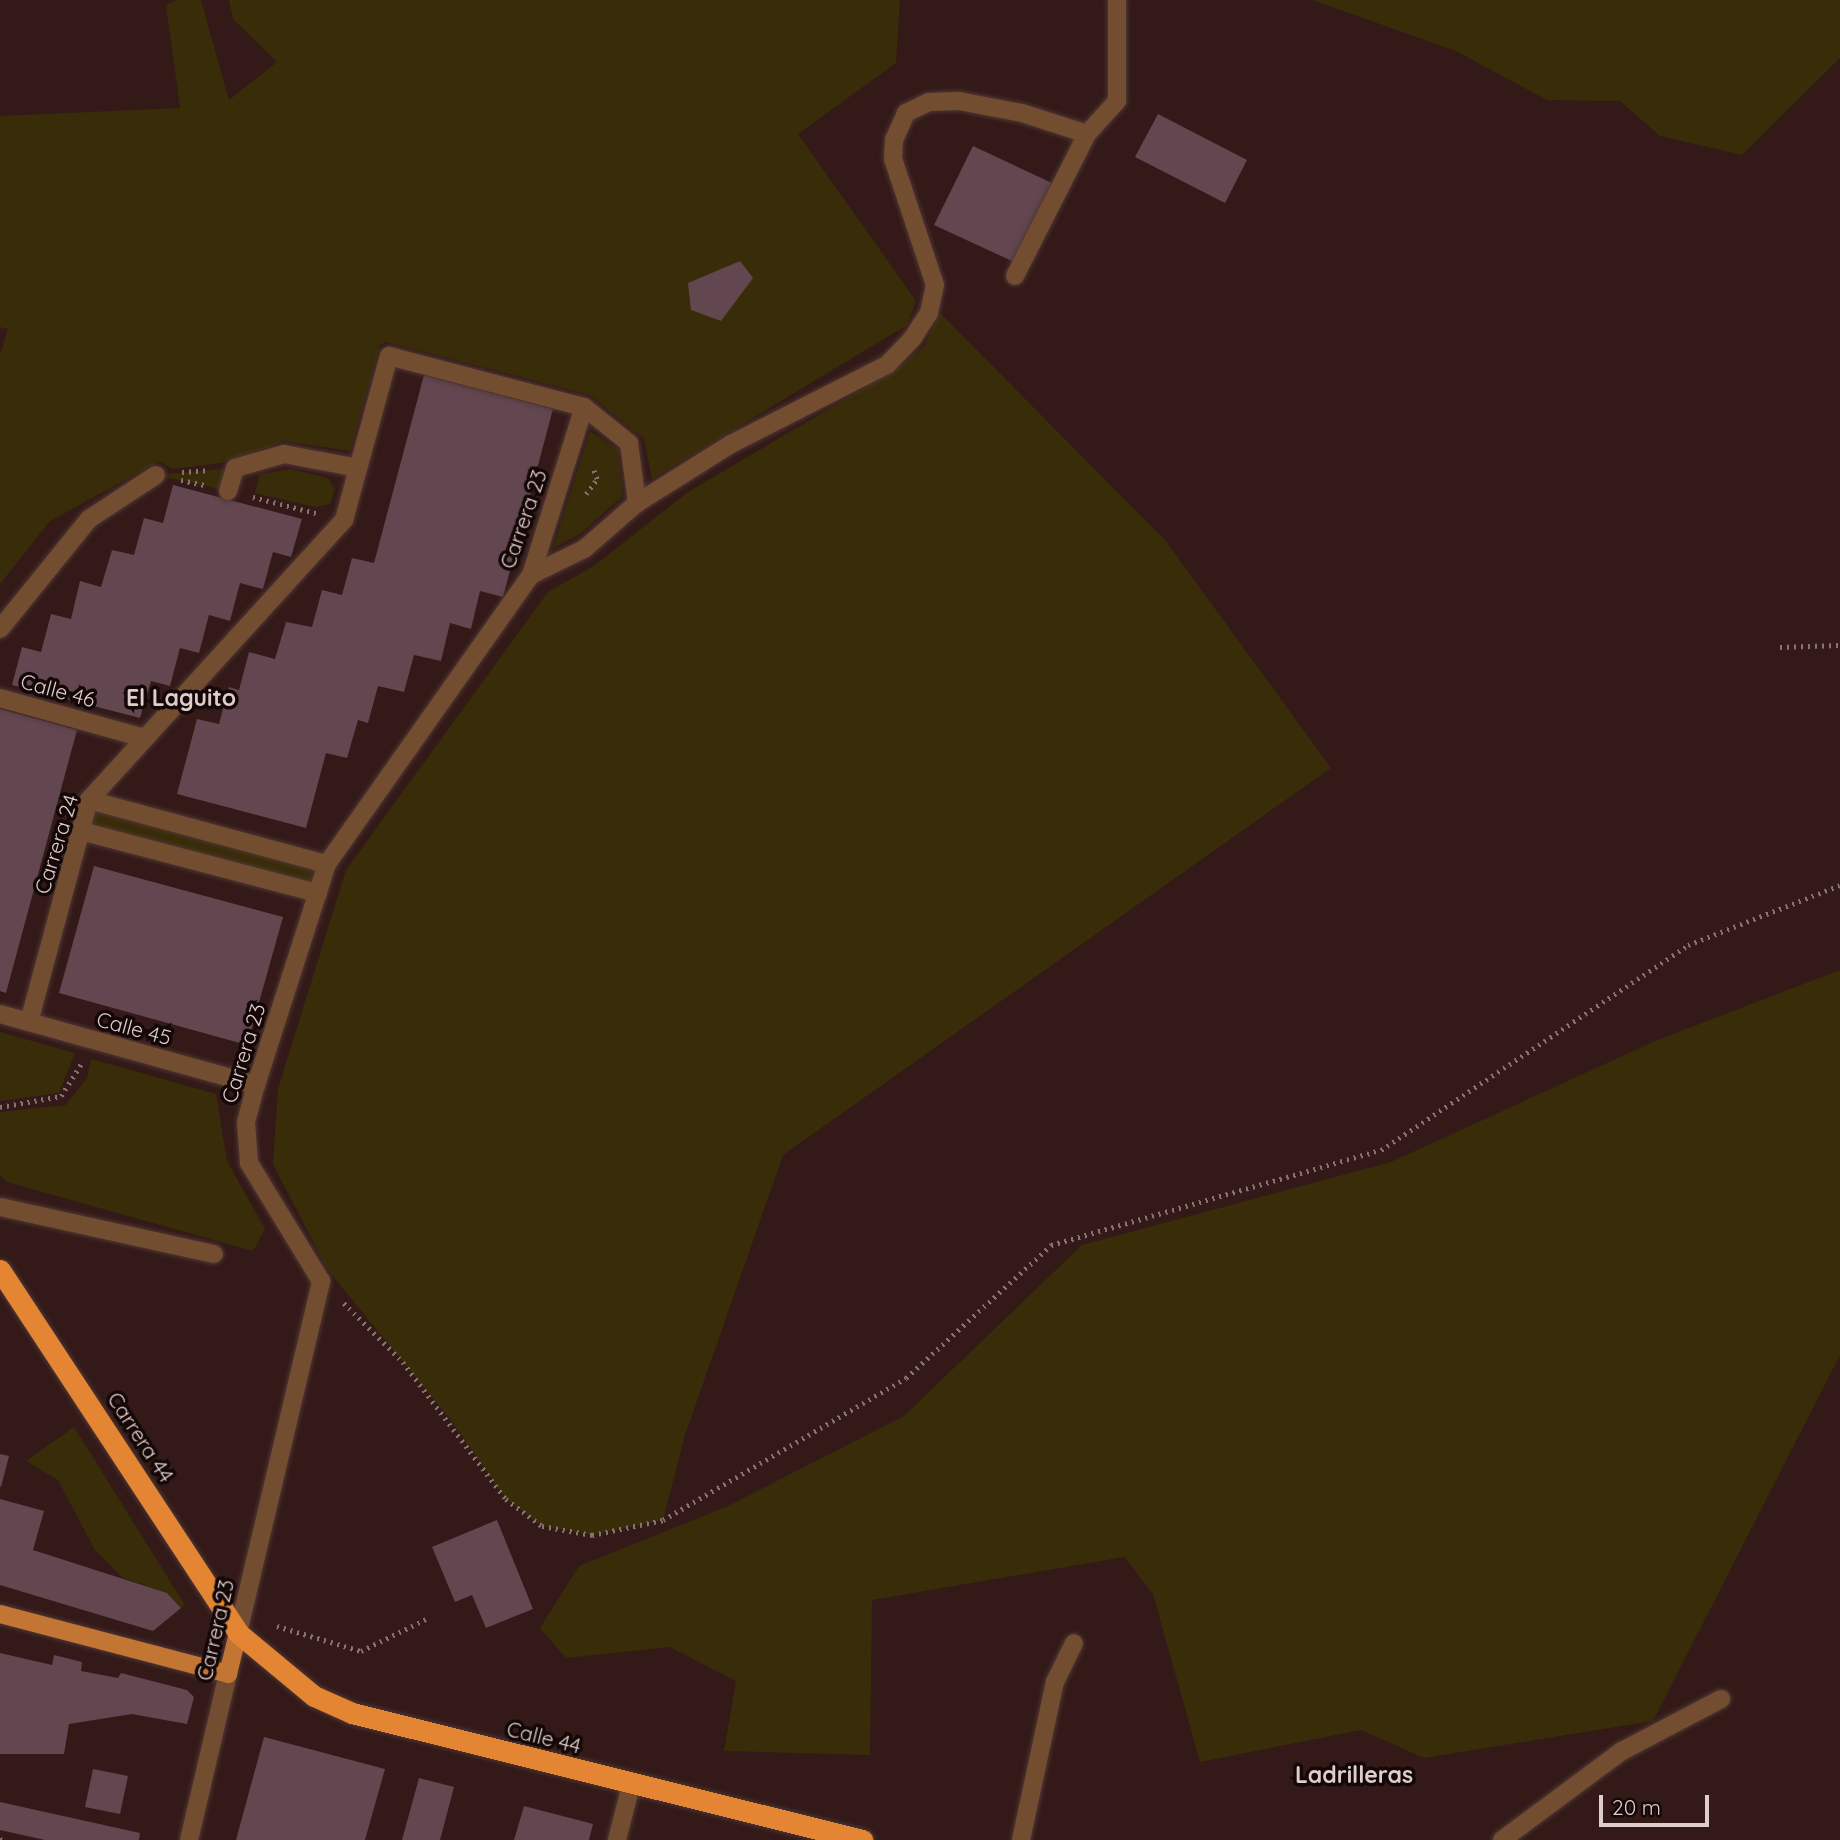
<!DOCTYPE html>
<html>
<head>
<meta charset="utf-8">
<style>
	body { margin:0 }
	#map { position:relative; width:1840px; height:1840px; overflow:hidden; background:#331a18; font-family:Quicksand,sans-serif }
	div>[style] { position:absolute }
	.green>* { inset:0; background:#392c08 }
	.building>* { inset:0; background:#624650 }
	.path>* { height:4.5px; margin-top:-2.25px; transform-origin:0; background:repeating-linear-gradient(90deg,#887371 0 2px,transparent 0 7px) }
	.roads { filter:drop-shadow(0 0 2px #4f3735) drop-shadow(0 0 2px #4f3735) }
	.minor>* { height:18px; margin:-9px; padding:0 9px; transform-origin:9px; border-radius:9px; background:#734d30 }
	.major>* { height:18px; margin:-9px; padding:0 9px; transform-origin:9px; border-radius:9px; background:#c37534 }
	.highway>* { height:21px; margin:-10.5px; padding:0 10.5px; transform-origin:10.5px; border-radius:10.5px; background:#e38532 }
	span { translate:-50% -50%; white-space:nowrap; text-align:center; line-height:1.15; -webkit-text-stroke:7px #130807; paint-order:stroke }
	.street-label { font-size:21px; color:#dfcdcb }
	.neighbourhood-label { font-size:23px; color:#dfcdcb; font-weight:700 }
	.scale { position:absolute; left:1599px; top:1795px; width:110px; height:32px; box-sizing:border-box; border:4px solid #dfcdcb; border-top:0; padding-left:9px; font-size:21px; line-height:24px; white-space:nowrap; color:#dfcdcb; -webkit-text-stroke:5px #130807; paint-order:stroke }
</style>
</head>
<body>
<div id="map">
	<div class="green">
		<i style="clip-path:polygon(177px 0,201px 0,229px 100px,277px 62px,233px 19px,229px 0,900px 0,896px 63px,798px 134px,916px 301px,907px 325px,652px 479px,644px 439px,590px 395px,386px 342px,380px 345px,350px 451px,285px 441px,221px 463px,172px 469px,160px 461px,50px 521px,0 584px,0 355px,8px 329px,0 327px,0 116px,180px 108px,166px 5px)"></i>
		<i style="clip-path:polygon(1312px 0,1840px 0,1840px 58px,1742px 155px,1660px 136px,1620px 101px,1547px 100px,1456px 51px)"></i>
		<i style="clip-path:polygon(940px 313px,1165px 540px,1331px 768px,783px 1155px,685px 1435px,663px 1520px,592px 1535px,542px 1526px,506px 1499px,450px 1419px,327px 1269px,273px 1164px,278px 1089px,346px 870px,548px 592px,594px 566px,688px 492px,893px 371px,924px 346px)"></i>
		<i style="clip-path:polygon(590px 431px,618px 449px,623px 496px,580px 534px,553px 548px)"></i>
		<i style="clip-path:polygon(235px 468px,228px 491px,156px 475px)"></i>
		<i style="clip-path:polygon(291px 469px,328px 478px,335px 490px,330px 504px,315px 507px,255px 493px,260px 474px)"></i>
		<i style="clip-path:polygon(89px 801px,326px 864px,317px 892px,82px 831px)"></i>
		<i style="clip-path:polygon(1840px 970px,1840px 1355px,1653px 1721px,1424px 1758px,1361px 1730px,1200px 1762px,1153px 1594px,1124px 1557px,872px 1600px,870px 1755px,724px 1751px,736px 1681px,670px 1647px,566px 1658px,540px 1628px,579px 1566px,726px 1507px,904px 1416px,1082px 1245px,1391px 1162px,1655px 1041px)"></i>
		<i style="clip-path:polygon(0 1032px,75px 1053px,59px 1093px,0 1101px)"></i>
		<i style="clip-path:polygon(91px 1059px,216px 1094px,227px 1161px,265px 1229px,253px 1251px,7px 1182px,0 1175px,0 1112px,66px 1105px,87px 1078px)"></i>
		<i style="clip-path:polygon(74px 1427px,185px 1605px,181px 1608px,167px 1593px,123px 1578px,95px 1550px,58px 1480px,26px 1461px)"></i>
	</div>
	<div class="building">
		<i style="clip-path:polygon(1158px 114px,1247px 160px,1225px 203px,1135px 157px)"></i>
		<i style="clip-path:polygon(973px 146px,1052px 183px,1014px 262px,934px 225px)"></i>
		<i style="clip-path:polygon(740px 261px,753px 278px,721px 321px,691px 310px,688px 283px)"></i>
		<i style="clip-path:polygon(424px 375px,553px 409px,503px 597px,480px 591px,471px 629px,450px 623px,441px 661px,414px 655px,404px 692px,378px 686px,368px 723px,358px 720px,347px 758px,326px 753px,306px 828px,177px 794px,197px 719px,219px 724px,229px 687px,239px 690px,249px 652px,275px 659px,286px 622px,312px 627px,322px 590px,342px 595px,352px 558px,374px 563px)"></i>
		<i style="clip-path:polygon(173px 485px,302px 519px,291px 557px,273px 552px,263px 589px,240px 583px,230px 621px,209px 615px,199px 653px,180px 648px,170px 686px,151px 681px,140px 718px,12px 685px,22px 647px,41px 652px,51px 614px,71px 619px,80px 581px,101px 587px,112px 550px,134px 555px,144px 518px,163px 523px)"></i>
		<i style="clip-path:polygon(0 709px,77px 730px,6px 993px,0 991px)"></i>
		<i style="clip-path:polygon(94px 866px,283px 917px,247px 1045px,59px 993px)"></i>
		<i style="clip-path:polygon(0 1454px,9px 1456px,1px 1487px,0 1486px)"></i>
		<i style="clip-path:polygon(0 1499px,44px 1511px,33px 1550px,167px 1593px,181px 1608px,153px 1631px,0 1585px)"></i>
		<i style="clip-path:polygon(497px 1520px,533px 1609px,486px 1628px,472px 1595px,455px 1602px,432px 1547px)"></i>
		<i style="clip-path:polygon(0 1653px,52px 1665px,54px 1655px,82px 1662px,81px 1671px,118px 1678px,121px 1673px,187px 1690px,194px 1697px,187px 1724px,132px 1714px,69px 1724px,64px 1754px,0 1754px)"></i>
		<i style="clip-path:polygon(264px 1737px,385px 1769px,365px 1840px,236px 1840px)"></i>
		<i style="clip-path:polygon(93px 1769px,128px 1776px,120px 1814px,85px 1807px)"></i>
		<i style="clip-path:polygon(419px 1778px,454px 1787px,440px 1840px,402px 1840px)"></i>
		<i style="clip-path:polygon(0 1802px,140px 1833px,139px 1840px,45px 1840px,0 1830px)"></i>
		<i style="clip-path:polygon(524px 1806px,593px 1824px,589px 1840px,514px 1840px)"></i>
	</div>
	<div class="path">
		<i style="left:182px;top:472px;width:26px;rotate:-4deg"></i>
		<i style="left:181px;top:480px;width:24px;rotate:12deg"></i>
		<i style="left:586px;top:494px;width:19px;rotate:-54deg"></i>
		<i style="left:597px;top:479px;width:11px;rotate:-112deg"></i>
		<i style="left:253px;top:497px;width:65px;rotate:14.3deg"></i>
		<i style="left:1780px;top:647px;width:60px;rotate:-1.9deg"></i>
		<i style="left:0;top:1107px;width:62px;rotate:-10.2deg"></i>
		<i style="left:61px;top:1096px;width:38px;rotate:-58deg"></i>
		<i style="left:344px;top:1303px;width:83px;rotate:45deg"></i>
		<i style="left:403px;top:1362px;width:171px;rotate:53.1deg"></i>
		<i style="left:506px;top:1499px;width:45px;rotate:36.9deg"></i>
		<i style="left:542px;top:1526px;width:51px;rotate:10.2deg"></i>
		<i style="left:592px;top:1535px;width:73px;rotate:-11.9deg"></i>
		<i style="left:663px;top:1520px;width:281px;rotate:-30.3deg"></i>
		<i style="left:906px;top:1378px;width:197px;rotate:-42.5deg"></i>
		<i style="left:1051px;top:1245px;width:343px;rotate:-16.1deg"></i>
		<i style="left:1381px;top:1150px;width:369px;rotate:-33.7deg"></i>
		<i style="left:1688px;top:945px;width:163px;rotate:-21.5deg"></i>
		<i style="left:277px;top:1626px;width:88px;rotate:16.6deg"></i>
		<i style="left:361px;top:1651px;width:72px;rotate:-26.2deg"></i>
		<i style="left:0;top:1839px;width:2px;rotate:27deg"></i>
	</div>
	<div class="roads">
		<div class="minor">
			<i style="left:1015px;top:276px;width:159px;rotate:-63.1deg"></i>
			<i style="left:228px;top:491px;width:24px;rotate:-73deg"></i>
			<i style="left:235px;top:468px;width:51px;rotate:-15.9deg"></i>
			<i style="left:284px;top:454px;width:75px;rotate:10.7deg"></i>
			<i style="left:637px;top:503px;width:111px;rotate:-32.1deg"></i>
			<i style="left:731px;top:444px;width:175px;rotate:-26.9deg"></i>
			<i style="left:887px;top:365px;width:36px;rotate:-46deg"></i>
			<i style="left:912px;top:339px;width:31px;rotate:-57deg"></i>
			<i style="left:929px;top:313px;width:29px;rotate:-78deg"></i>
			<i style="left:935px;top:285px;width:133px;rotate:-108.4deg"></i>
			<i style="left:893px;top:159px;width:19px;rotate:-87deg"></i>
			<i style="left:894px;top:140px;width:30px;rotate:-66deg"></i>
			<i style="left:906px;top:113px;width:25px;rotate:-26deg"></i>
			<i style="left:929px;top:102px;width:30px;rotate:-2deg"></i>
			<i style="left:959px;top:101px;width:64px;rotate:10.8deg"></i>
			<i style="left:1022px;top:113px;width:68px;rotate:17.9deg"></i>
			<i style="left:1087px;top:134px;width:45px;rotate:-47.7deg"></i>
			<i style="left:1117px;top:101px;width:101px;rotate:-90deg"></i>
			<i style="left:0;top:629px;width:141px;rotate:-51deg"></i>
			<i style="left:89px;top:519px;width:80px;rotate:-33.3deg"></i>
			<i style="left:0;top:698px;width:149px;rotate:15.5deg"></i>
			<i style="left:89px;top:800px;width:246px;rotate:15.1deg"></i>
			<i style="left:81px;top:831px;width:245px;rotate:14.7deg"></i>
			<i style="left:0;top:1014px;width:266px;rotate:15.5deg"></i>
			<i style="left:29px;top:1022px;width:230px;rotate:-74.9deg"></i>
			<i style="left:89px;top:800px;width:379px;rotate:-47.7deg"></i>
			<i style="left:344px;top:520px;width:170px;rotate:-74.7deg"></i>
			<i style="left:389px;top:356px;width:202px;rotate:14.7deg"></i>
			<i style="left:584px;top:407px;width:58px;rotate:38.7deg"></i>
			<i style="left:629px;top:443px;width:61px;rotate:82.4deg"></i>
			<i style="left:637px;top:503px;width:70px;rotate:139deg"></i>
			<i style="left:584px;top:549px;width:59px;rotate:153.9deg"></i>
			<i style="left:0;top:1207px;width:219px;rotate:12.4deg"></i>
			<i style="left:238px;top:1633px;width:362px;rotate:-76.7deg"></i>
			<i style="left:321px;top:1281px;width:138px;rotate:-121.4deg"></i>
			<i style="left:249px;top:1163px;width:41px;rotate:-94.2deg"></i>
			<i style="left:246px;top:1122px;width:38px;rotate:-75deg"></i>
			<i style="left:256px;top:1085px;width:232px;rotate:-72.2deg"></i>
			<i style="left:327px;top:864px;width:354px;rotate:-54.8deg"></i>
			<i style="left:531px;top:575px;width:176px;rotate:-72.5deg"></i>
			<i style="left:189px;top:1840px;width:171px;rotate:-76.8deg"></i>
			<i style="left:617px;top:1840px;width:57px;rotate:-75.7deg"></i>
			<i style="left:1021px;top:1840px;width:162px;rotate:-77.9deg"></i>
			<i style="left:1055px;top:1682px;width:43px;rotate:-64deg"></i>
			<i style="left:1502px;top:1840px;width:149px;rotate:-36.6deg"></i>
			<i style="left:1622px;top:1751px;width:112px;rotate:-27.7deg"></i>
		</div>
		<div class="major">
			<i style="left:0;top:1614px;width:236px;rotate:14.7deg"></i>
			<i style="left:228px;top:1674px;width:42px;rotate:-76.3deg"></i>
		</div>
		<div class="highway">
			<i style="left:0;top:1270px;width:434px;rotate:56.7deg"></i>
			<i style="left:238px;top:1633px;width:99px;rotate:39.7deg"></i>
			<i style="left:314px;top:1696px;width:42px;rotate:24.1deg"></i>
			<i style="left:352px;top:1713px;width:526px;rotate:13.98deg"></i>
		</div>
	</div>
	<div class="street-label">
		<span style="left:523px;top:519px;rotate:-71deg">Carrera 23</span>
		<span style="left:58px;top:690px;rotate:15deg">Calle 46</span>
		<span style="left:56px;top:844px;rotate:-73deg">Carrera 24</span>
		<span style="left:134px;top:1028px;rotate:15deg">Calle 45</span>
		<span style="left:243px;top:1053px;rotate:-73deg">Carrera 23</span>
		<span style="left:141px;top:1437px;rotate:57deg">Carrera 44</span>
		<span style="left:215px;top:1630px;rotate:-77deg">Carrera 23</span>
		<span style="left:544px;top:1737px;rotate:14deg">Calle 44</span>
	</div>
	<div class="neighbourhood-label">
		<span style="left:181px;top:698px">El Laguito</span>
		<span style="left:1354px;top:1775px">Ladrilleras</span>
	</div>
	<div class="scale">20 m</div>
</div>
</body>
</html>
